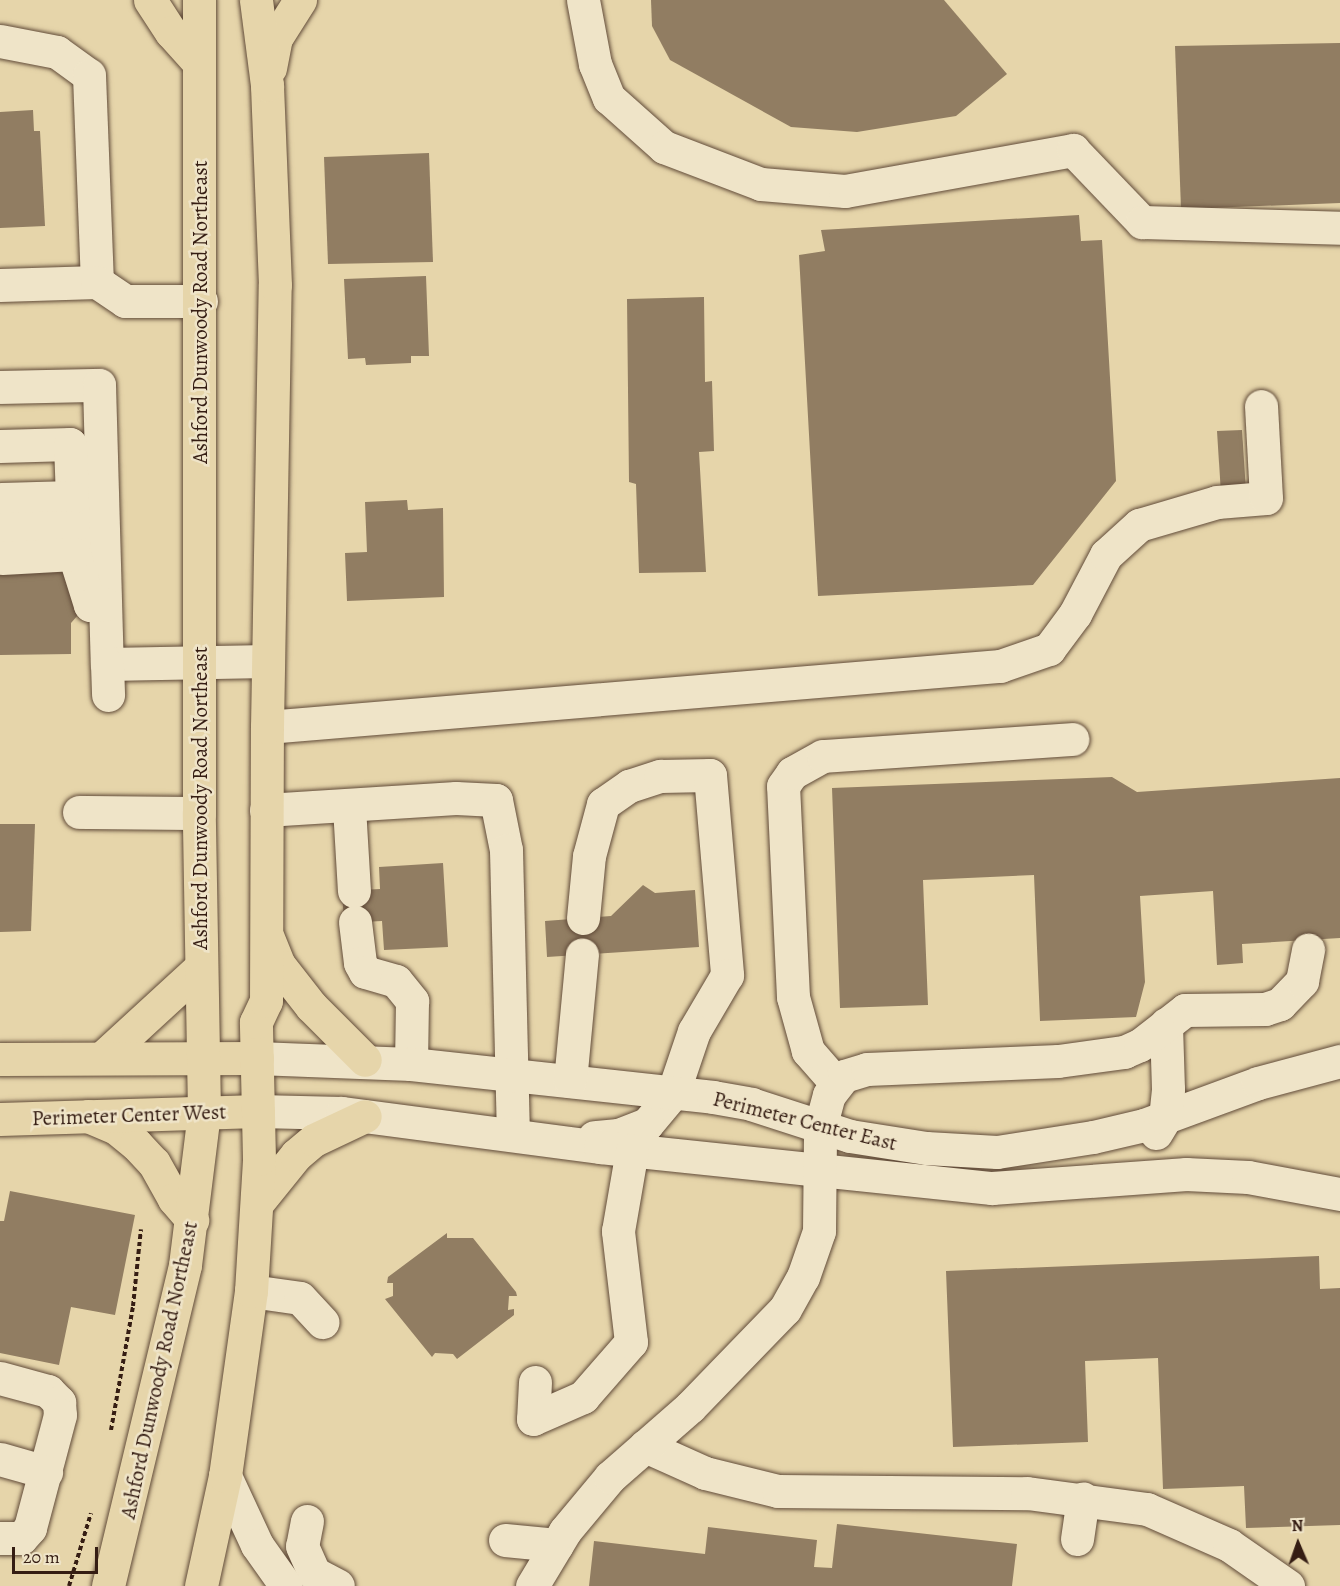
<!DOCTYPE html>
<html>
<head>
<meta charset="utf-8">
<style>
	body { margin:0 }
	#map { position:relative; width:1340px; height:1586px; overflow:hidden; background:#e6d5aa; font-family:Alegreya,serif }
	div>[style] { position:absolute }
	.building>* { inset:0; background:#917d62 }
	.path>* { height:4px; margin-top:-2px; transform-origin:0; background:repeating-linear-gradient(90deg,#351d13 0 4.5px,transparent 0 7.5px) }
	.roads { filter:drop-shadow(0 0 2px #614b39) drop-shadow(0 0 2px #614b39) }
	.minor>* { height:33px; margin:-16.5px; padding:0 16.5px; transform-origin:16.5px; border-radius:16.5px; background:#efe4c8 }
	.major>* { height:33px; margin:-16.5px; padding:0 16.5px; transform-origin:16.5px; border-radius:16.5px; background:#e6d5aa }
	span { translate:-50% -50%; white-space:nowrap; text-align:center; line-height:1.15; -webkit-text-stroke:5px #efe4c8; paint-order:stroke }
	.street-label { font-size:21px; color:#351d13 }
	.north { position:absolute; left:1268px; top:1514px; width:60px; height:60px; -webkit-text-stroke:4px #efe4c8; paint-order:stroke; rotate:358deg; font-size:16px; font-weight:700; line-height:24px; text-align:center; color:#351d13 }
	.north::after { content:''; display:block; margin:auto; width:21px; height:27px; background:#351d13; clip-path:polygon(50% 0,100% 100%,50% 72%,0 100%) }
	.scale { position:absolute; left:12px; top:1547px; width:86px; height:27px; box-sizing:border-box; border:3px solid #351d13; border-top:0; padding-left:8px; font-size:18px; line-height:21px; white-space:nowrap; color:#351d13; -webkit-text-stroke:4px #efe4c8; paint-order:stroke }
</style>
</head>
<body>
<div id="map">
	<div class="building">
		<i style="clip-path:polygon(651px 0,944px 0,1007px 74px,956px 116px,857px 132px,791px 127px,670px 60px,652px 26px)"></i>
		<i style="clip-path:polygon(1340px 43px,1340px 203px,1181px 209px,1175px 46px)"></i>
		<i style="clip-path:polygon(33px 110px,34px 131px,40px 131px,45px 226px,0 228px,0 112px)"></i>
		<i style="clip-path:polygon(429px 153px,433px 262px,328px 264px,324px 157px)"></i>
		<i style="clip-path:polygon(1079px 215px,1081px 241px,1102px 240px,1116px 481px,1033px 585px,818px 596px,799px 255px,825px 251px,821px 230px)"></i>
		<i style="clip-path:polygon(426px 276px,429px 356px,411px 356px,411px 363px,366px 365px,365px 358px,348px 359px,344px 279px)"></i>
		<i style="clip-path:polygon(704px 297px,705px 382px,712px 381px,714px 451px,699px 452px,706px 572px,639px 573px,636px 484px,629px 482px,627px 299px)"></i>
		<i style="clip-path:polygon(1242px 430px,1246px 491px,1221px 494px,1217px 431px)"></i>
		<i style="clip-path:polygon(407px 500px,408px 510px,443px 508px,444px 597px,347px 601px,345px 553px,367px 552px,365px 502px)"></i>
		<i style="clip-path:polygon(0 533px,70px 565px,78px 615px,71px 623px,71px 654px,0 655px)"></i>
		<i style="clip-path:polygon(1112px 777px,1137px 792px,1340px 778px,1340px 938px,1242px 944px,1243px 963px,1217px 965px,1213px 891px,1140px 896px,1145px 982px,1136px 1017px,1040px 1021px,1034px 875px,923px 880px,928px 1005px,840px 1008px,832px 788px)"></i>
		<i style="clip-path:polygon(0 824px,35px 824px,31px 931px,0 932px)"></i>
		<i style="clip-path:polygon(443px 863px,448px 947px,384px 950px,382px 921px,344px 923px,342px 891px,380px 889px,379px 867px)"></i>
		<i style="clip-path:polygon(643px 885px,655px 893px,695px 890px,699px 947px,547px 957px,545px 921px,611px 916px)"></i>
		<i style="clip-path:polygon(10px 1191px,135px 1215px,115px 1315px,71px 1307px,59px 1365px,0 1353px,0 1221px,4px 1221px)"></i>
		<i style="clip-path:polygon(447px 1233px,447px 1238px,473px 1238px,516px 1292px,517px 1296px,509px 1296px,508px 1310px,514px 1309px,514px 1315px,457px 1359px,453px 1354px,435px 1353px,432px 1357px,385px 1299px,393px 1296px,393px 1283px,387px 1283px,388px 1277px)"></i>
		<i style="clip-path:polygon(1319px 1256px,1320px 1289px,1340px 1288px,1340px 1525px,1246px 1528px,1244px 1486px,1163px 1489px,1158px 1358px,1085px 1361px,1088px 1442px,953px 1447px,946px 1271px)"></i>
		<i style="clip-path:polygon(837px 1524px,1017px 1544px,1012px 1586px,589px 1586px,594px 1541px,705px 1554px,708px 1527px,817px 1540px,814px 1567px,832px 1568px)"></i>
	</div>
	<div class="path">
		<i style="left:111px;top:1430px;width:126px;rotate:-79.9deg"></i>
		<i style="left:133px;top:1306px;width:77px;rotate:-84.1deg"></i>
		<i style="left:69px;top:1586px;width:76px;rotate:-73.2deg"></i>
	</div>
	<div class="roads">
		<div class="minor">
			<i style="left:583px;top:0;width:65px;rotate:79.4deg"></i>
			<i style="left:595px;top:64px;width:37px;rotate:68deg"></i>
			<i style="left:609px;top:98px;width:74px;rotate:41.7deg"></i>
			<i style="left:664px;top:147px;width:104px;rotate:20.9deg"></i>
			<i style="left:761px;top:184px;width:84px;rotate:4.8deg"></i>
			<i style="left:845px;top:191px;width:232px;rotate:-10.2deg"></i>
			<i style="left:1073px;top:150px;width:100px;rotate:46.2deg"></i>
			<i style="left:1142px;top:222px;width:198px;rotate:1.7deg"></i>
			<i style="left:0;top:41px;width:58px;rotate:10.9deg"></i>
			<i style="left:57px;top:52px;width:39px;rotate:36deg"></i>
			<i style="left:89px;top:75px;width:207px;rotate:87.8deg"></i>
			<i style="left:0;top:285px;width:97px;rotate:-1.8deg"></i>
			<i style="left:97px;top:282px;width:34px;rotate:34deg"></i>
			<i style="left:125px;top:301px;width:76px"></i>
			<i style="left:0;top:387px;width:99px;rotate:-1.2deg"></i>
			<i style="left:99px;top:385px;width:279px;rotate:88.4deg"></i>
			<i style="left:107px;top:664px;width:161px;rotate:-1.1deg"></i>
			<i style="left:0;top:446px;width:70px;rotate:-1.6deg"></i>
			<i style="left:70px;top:444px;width:110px;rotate:87.9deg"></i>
			<i style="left:74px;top:554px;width:53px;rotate:72.6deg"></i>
			<i style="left:90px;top:605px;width:15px;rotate:-4deg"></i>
			<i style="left:1px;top:499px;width:71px;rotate:-1.6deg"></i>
			<i style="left:2px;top:529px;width:71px;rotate:-1.6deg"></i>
			<i style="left:2px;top:558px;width:72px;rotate:-3.2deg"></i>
			<i style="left:107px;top:664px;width:31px;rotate:88deg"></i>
			<i style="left:267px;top:727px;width:736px;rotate:-4.76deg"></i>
			<i style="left:1000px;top:666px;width:52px;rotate:-19.1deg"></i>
			<i style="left:1049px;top:649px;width:44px;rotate:-53.4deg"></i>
			<i style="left:1075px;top:614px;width:67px;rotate:-62.3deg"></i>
			<i style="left:1106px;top:555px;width:45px;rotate:-42.3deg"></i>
			<i style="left:1139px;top:525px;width:81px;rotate:-16.4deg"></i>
			<i style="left:1217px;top:502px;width:49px;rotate:-4.7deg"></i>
			<i style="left:1266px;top:498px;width:92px;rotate:-93.1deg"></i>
			<i style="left:349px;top:807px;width:84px;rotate:86.6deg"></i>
			<i style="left:266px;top:810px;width:190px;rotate:-3.6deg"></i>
			<i style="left:456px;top:798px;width:40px;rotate:2.9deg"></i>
			<i style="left:496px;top:800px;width:51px;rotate:78.7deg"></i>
			<i style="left:506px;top:850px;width:285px;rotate:88.6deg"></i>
			<i style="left:79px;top:812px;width:120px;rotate:0.5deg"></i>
			<i style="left:583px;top:918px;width:62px;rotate:-84.5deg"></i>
			<i style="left:589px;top:856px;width:54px;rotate:-74.9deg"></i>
			<i style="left:603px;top:804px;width:32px;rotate:-35deg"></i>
			<i style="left:629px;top:786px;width:33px;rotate:-18deg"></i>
			<i style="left:660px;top:776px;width:50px;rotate:-1.1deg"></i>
			<i style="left:710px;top:775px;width:201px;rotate:85.1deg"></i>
			<i style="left:727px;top:975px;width:65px;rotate:120.5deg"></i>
			<i style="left:694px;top:1031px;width:65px;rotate:108.7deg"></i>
			<i style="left:673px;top:1093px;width:40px;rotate:130deg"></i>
			<i style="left:647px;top:1124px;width:31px;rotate:159deg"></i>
			<i style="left:618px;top:1135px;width:24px;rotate:175deg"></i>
			<i style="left:355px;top:922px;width:41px;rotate:83deg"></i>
			<i style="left:360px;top:963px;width:10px;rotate:61deg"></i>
			<i style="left:365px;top:972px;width:32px;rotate:16deg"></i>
			<i style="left:396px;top:981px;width:26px;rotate:51deg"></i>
			<i style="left:412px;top:1001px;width:63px;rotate:90.9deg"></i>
			<i style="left:257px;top:1058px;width:154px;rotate:2.2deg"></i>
			<i style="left:411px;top:1064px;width:304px;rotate:6.2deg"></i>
			<i style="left:713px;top:1097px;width:39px;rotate:10deg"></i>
			<i style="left:751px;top:1104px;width:104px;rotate:17.9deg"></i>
			<i style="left:850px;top:1136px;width:77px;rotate:9deg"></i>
			<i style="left:926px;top:1148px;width:71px;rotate:3.2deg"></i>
			<i style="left:997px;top:1152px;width:97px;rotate:-8.9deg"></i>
			<i style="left:1093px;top:1137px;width:52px;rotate:-13.2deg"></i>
			<i style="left:1144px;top:1125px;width:121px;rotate:-20.2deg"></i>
			<i style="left:1258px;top:1083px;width:85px;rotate:-15deg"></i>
			<i style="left:570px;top:1081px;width:127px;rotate:-84.6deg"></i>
			<i style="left:836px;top:1083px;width:43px;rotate:-131.2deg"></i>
			<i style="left:808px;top:1051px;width:56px;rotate:-105.5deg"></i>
			<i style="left:793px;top:997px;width:211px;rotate:-92.7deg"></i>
			<i style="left:783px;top:786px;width:16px;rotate:-55deg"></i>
			<i style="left:792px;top:773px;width:35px;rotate:-29deg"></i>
			<i style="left:823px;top:756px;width:250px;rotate:-3.9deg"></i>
			<i style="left:258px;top:1111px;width:84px;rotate:1.4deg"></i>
			<i style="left:342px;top:1113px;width:260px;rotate:7.5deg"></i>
			<i style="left:600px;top:1147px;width:394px;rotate:6deg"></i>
			<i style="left:992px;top:1188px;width:195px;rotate:-4.1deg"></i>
			<i style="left:1186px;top:1174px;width:62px;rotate:2.8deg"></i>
			<i style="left:1248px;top:1177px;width:94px;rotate:10.5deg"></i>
			<i style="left:1156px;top:1133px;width:17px;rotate:-59deg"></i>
			<i style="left:1165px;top:1118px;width:29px;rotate:-84deg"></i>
			<i style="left:1168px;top:1089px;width:65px;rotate:-91.8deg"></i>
			<i style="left:251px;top:1291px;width:49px;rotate:8.1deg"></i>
			<i style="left:300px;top:1298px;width:33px;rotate:47deg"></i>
			<i style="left:0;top:1378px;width:50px;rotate:15.2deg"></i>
			<i style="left:48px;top:1391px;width:16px;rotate:45deg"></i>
			<i style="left:59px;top:1402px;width:13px;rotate:86deg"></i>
			<i style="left:60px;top:1415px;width:117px;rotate:104.9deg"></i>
			<i style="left:30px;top:1528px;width:13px;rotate:132deg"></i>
			<i style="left:21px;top:1538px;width:21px;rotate:180deg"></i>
			<i style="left:535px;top:1382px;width:37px;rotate:93deg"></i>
			<i style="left:533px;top:1419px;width:55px;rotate:-23.7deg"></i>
			<i style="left:583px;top:1397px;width:73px;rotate:-48.9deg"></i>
			<i style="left:631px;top:1342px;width:112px;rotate:-96.7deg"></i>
			<i style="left:618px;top:1231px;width:82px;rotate:-80.2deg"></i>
			<i style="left:645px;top:1446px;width:66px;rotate:24.2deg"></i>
			<i style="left:705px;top:1473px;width:75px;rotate:13.9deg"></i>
			<i style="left:778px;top:1491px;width:249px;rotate:0.5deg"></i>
			<i style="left:1027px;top:1493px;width:121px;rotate:7.6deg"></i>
			<i style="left:1147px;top:1509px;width:90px;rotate:23.7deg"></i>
			<i style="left:1229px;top:1545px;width:72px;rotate:34.8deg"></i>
			<i style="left:0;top:1459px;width:48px;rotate:15.8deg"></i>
			<i style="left:225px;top:1476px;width:76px;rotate:65.1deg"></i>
			<i style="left:257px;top:1545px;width:50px;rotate:54.7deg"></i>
			<i style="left:307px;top:1521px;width:25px;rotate:101deg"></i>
			<i style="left:302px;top:1546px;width:30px;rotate:66deg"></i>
			<i style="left:314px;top:1573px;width:27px;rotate:28deg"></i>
			<i style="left:1077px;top:1539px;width:41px;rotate:-81.7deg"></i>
			<i style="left:505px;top:1540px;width:52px;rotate:5.5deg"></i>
			<i style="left:532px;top:1586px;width:64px;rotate:-59deg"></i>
			<i style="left:565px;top:1531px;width:70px;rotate:-50.2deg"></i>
			<i style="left:610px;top:1477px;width:106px;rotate:-41.2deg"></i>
			<i style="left:690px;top:1407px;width:136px;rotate:-45.9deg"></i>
			<i style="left:785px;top:1309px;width:37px;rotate:-61deg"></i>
			<i style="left:803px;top:1277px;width:49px;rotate:-70.8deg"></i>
			<i style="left:819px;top:1231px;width:103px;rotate:-89.4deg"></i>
			<i style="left:820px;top:1128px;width:34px;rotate:-75deg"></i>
			<i style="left:829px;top:1095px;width:24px;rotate:-52deg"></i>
			<i style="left:844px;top:1076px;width:24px;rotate:-17deg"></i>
			<i style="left:867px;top:1069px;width:191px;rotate:-2.4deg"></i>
			<i style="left:1058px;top:1061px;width:67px;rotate:-7.8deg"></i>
			<i style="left:1124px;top:1052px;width:17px;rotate:-24deg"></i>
			<i style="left:1140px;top:1045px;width:57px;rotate:-37.9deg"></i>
			<i style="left:1185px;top:1010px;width:80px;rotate:-0.7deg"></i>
			<i style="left:1265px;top:1009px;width:16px;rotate:-18deg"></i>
			<i style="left:1280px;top:1004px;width:32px;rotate:-46deg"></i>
			<i style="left:1302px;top:981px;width:32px;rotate:-79deg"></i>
		</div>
		<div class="major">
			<i style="left:150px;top:0;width:38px;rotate:57deg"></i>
			<i style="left:171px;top:32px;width:40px;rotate:48deg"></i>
			<i style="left:270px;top:68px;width:31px;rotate:-79deg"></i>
			<i style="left:276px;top:38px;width:45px;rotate:-57.7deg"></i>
			<i style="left:268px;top:938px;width:29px;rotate:68deg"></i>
			<i style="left:279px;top:965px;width:52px;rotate:52deg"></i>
			<i style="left:311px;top:1006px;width:76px;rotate:45deg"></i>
			<i style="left:102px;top:1058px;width:134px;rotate:-42.6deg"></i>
			<i style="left:0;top:1059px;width:257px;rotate:-0.2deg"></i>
			<i style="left:88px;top:1116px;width:30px;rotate:23deg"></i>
			<i style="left:116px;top:1128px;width:26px;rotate:39deg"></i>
			<i style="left:136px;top:1144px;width:26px;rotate:47deg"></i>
			<i style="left:154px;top:1163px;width:41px;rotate:60.9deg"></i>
			<i style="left:174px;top:1199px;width:28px;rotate:49deg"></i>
			<i style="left:0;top:1119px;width:258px;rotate:-1.8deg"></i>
			<i style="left:258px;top:1202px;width:60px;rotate:-51deg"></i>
			<i style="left:296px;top:1155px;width:23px;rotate:-40deg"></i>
			<i style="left:314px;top:1140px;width:56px;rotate:-25.2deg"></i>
			<i style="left:108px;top:1586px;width:330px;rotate:-76.5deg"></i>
			<i style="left:185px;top:1265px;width:154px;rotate:-82.9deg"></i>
			<i style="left:204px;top:1112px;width:299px;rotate:-91deg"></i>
			<i style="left:199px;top:813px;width:813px;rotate:-90deg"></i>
			<i style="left:201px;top:1586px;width:113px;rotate:-77.7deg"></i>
			<i style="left:225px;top:1476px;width:187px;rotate:-82deg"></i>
			<i style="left:251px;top:1291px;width:132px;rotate:-86.5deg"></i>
			<i style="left:259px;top:1159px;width:137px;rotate:-91.3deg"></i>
			<i style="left:256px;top:1022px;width:23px;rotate:-65deg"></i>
			<i style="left:266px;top:1001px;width:274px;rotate:-89.8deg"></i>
			<i style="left:267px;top:727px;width:442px;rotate:-89deg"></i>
			<i style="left:275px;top:285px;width:200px;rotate:-92.3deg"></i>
			<i style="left:267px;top:85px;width:86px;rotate:-97.4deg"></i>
		</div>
	</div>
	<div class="street-label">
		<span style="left:200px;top:312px;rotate:-90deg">Ashford Dunwoody Road Northeast</span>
		<span style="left:200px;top:798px;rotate:-90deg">Ashford Dunwoody Road Northeast</span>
		<span style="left:129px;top:1115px;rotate:-2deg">Perimeter Center West</span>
		<span style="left:805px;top:1121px;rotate:14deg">Perimeter Center East</span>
		<span style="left:159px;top:1370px;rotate:-78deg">Ashford Dunwoody Road Northeast</span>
	</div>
	<div class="north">N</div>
	<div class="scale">20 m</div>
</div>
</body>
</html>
